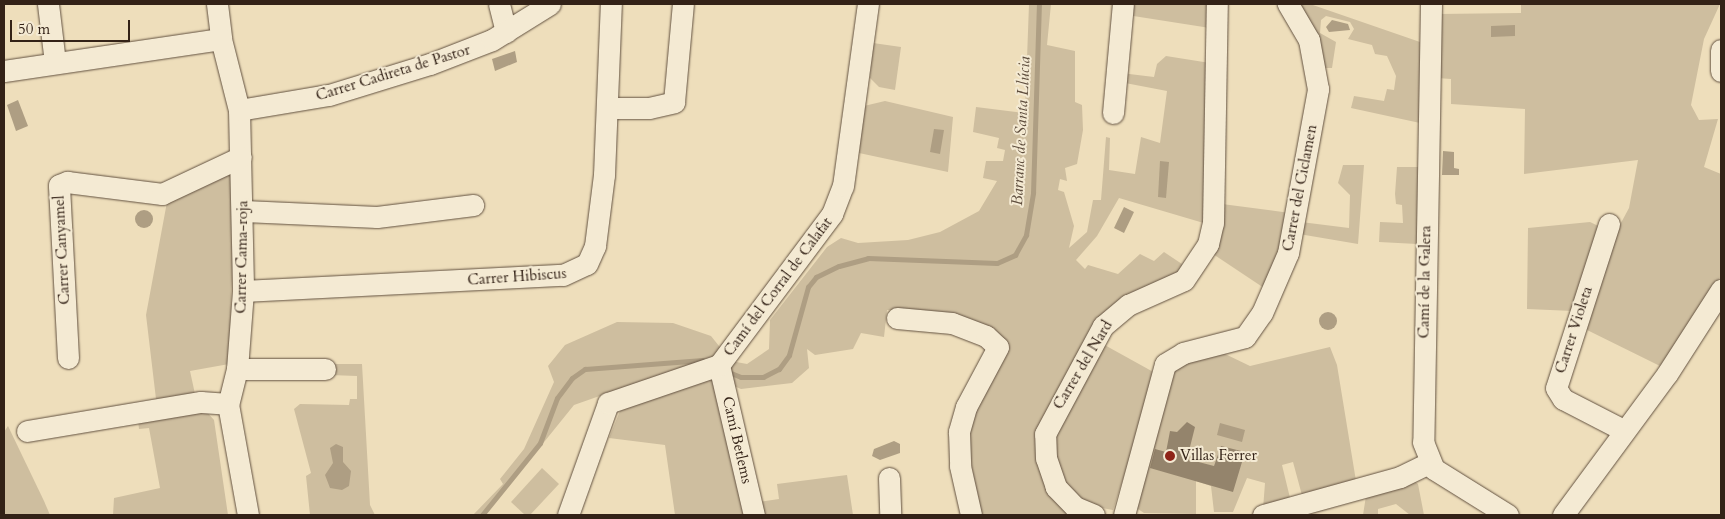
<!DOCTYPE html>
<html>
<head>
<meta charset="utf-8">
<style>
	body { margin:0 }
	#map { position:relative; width:1725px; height:519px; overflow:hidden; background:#eedebb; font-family:Cardo,serif }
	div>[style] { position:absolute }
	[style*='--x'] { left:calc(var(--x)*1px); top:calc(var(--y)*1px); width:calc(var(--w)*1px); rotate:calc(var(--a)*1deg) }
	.green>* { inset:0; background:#cebe9f }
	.water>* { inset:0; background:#ae9e83 }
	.round { border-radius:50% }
	.stream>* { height:5px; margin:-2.5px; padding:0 2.5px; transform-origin:2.5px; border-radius:2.5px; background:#ae9e83 }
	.building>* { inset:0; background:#94846c }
	.roads { filter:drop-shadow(0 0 1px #625140) drop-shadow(0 0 1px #625140) }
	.minor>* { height:21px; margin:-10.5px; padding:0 10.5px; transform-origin:10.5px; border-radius:10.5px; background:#f4ead3 }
	.dots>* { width:14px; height:14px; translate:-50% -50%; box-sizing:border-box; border:2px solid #f4ead3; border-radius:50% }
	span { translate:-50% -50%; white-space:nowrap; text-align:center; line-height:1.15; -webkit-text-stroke:4px #f4ead3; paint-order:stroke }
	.street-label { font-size:15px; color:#332217 }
	.poi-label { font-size:15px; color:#332217 }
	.left { translate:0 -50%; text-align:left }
	.water-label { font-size:16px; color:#5e4d3d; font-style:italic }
	.frame { position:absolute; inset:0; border:5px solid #332217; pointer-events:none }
	.scale { position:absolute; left:10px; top:20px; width:120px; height:22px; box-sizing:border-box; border:2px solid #332217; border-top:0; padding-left:6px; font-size:15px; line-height:18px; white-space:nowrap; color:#332217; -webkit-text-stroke:4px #f4ead3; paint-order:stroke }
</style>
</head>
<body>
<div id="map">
	<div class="green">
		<div style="clip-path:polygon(1029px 4px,1051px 4px,1047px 45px,1075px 51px,1075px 102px,1082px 105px,1083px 130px,1077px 164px,1065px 168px,1067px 181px,1060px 179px,1058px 190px,1064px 192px,1074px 226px,1069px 248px,1087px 232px,1093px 200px,1101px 200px,1106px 137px,1110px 138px,1109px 170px,1135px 174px,1141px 137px,1160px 143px,1167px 91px,1120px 82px,1121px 73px,1154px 77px,1157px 64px,1166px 56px,1210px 63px,1207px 224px,1119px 198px,1097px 236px,1076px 260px,1085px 269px,1088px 265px,1118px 274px,1140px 254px,1154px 261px,1164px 252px,1188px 268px,1129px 300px,1040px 442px,1081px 515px,977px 515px,967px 421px,1005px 350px,922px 312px,887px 310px,884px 337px,861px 333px,853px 349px,815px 355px,807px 349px,809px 368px,792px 383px,741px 389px,715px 378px,744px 504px,779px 499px,777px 484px,847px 475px,853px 515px,675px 515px,665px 445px,609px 438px,620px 411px,689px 383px,645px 380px,574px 405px,495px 503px,482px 515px,473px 515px,503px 484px,500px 479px,524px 449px,554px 382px,548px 366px,565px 345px,617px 322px,673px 323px,711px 336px,731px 361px,747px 364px,769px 349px,770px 320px,827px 247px,841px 238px,858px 243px,908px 240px,940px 232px,979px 211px,997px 181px,983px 178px,986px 161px,1003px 161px,1005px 150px,997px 148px,999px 138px,973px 132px,976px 107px,1025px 113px)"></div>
		<div style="clip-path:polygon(1129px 4px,1213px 4px,1210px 28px,1127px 15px)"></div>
		<div style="clip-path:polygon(1297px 4px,1310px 4px,1420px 42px,1420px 123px,1351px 108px,1354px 96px,1384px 101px,1387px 89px,1394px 90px,1396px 76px,1387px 56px,1375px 54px,1372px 45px,1348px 39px,1354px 29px,1350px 22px,1326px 16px,1321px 20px,1320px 33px,1336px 42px,1332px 68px,1323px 68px)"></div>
		<div style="clip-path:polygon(1521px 4px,1720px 4px,1704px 39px,1691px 105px,1699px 120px,1718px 119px,1704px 167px,1721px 174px,1721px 276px,1660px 366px,1583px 328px,1573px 311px,1527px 309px,1528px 228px,1590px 222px,1615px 234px,1629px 208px,1638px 160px,1524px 174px,1525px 109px,1451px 104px,1451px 79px,1437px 78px,1438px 14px,1521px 13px)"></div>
		<div style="clip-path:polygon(873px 43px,901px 47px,895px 90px,879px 87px,870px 78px)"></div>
		<div style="clip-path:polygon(885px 101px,953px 117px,948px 172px,859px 153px,864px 106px)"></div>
		<div style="clip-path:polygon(1343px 165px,1364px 165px,1358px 244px,1299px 234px,1301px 222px,1349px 228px,1350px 195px,1338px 183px)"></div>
		<div style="clip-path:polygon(1397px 167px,1420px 167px,1417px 244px,1379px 242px,1380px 222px,1403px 223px,1402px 205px,1396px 204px,1395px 194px)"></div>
		<div style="clip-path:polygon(236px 171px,229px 364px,190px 371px,195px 394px,156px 399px,146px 315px,167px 202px)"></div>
		<div style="clip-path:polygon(1222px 204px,1290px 213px,1267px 290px,1213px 254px)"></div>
		<div style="clip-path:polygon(1101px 343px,1157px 374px,1113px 510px,1091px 506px,1065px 489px,1051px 435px)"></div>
		<div style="clip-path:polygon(1330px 347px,1337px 365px,1356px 481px,1303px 499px,1293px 462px,1282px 465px,1291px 502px,1263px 509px,1265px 483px,1247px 478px,1233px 512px,1214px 512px,1211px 486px,1196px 481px,1196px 514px,1144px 513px,1135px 507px,1174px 365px,1223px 353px,1250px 366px)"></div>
		<div style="clip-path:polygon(330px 364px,362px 364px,370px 505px,375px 515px,310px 515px,306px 476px,311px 473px,294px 409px,300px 404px,349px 405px,350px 399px,357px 399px,357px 376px,330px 375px)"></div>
		<div style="clip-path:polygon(205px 410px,214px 420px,228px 515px,113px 515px,114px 498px,160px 488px,149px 428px,139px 429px,138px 420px)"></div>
		<div style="clip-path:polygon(8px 426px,44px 501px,50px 515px,4px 515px,4px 432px)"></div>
		<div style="clip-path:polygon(542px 468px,559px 484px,530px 515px,525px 515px,511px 502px)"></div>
		<div style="clip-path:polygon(1413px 480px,1418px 484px,1424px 515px,1410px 515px,1396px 504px,1378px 509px,1378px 515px,1363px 515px,1366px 496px)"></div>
	</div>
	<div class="water">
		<div style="clip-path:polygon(1332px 20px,1348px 24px,1350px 30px,1329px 32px,1326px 27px)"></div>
		<div style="clip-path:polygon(1515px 25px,1515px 36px,1491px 37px,1491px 26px)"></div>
		<div style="clip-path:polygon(515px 51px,517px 62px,495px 71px,492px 59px)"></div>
		<div style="clip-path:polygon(18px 100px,28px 126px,16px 131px,7px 105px)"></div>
		<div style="clip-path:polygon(934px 129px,944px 130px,940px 154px,930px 152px)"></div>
		<div style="clip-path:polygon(1443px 151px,1454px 152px,1454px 168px,1459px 169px,1459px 175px,1442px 175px)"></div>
		<div style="clip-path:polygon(1160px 161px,1169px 162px,1166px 198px,1158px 197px)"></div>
		<div style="clip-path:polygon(1124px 207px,1134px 212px,1124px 233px,1114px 228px)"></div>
		<div class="round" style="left:135px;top:210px;width:18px;height:18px"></div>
		<div class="round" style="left:1319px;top:312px;width:18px;height:18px"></div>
		<div style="clip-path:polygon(1220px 423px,1245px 430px,1242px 442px,1217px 435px)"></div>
		<div style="clip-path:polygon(894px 441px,900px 444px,900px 453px,880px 460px,872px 456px,874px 449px)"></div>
		<div style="clip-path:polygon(336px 444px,343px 447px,343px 462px,351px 471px,349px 486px,342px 490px,330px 488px,325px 475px,333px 463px,330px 448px)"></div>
	</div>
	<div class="stream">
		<div style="--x:726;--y:371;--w:16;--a:22"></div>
		<div style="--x:741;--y:377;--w:22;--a:0"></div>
		<div style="--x:763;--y:377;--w:18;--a:-27"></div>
		<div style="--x:779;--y:369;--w:17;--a:-54"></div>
		<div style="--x:789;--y:355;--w:71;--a:-74.4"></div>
		<div style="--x:808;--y:287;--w:13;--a:-51"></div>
		<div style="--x:816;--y:277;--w:25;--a:-26"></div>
		<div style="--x:839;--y:266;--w:30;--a:-15"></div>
		<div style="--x:868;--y:258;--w:129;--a:2.2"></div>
		<div style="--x:997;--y:263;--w:20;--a:-24"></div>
		<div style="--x:1015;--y:255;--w:23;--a:-61"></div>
		<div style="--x:1026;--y:235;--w:43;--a:-80.5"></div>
		<div style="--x:1033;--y:193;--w:189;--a:-88.2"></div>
		<div style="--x:482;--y:515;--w:92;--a:-51.1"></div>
		<div style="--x:540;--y:443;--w:48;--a:-69.3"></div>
		<div style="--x:557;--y:398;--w:25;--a:-53"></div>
		<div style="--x:572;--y:378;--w:16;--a:-35"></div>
		<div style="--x:585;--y:369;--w:118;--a:-4.4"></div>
	</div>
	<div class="building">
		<div style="clip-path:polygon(1187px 422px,1195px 427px,1187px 459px,1214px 466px,1221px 446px,1245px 452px,1233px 492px,1150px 468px,1155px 449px,1166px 452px,1170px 431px,1177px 432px)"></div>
	</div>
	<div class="roads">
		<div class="minor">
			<div style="--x:48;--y:4;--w:59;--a:83.2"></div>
			<div style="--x:217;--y:4;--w:35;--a:83"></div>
			<div style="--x:499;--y:4;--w:29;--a:76"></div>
			<div style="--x:1431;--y:4;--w:438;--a:91"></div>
			<div style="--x:1423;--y:442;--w:29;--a:68"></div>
			<div style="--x:1434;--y:469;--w:87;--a:31.9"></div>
			<div style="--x:1721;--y:50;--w:21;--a:90"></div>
			<div style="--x:4;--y:71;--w:219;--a:-8.4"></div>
			<div style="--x:221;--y:39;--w:73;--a:75.8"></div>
			<div style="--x:239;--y:110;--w:181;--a:88.7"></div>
			<div style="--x:243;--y:291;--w:78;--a:94.4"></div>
			<div style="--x:237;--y:369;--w:36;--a:104"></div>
			<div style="--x:228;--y:404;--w:113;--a:79.8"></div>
			<div style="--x:608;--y:108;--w:41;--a:0"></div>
			<div style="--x:649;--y:108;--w:26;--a:-13"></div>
			<div style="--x:674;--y:102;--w:98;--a:-84.8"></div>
			<div style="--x:239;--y:110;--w:91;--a:-9.5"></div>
			<div style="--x:329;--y:95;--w:106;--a:-17.1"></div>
			<div style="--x:430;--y:64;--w:66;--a:-21.2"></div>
			<div style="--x:492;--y:40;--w:68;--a:-31.8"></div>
			<div style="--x:1113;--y:113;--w:109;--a:-84.8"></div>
			<div style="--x:244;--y:211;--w:133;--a:2.6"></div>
			<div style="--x:377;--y:217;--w:97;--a:-7.1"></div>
			<div style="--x:1609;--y:224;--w:172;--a:107.9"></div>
			<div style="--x:1556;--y:388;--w:13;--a:58"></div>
			<div style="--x:1563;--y:399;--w:68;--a:27.3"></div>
			<div style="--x:243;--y:291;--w:320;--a:-2.9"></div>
			<div style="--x:563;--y:275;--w:26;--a:-25"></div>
			<div style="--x:587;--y:264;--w:20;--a:-66"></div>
			<div style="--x:595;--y:246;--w:72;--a:-82.8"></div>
			<div style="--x:604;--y:175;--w:171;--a:-87.7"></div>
			<div style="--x:897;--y:318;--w:55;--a:5.2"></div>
			<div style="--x:952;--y:323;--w:36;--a:21"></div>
			<div style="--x:986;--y:336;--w:16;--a:43"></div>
			<div style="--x:998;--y:347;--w:68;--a:118.1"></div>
			<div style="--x:966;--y:407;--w:26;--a:106"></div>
			<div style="--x:959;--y:432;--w:34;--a:88"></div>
			<div style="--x:960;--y:466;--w:50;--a:77.3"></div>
			<div style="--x:68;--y:358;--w:173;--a:-93"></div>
			<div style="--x:59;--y:185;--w:9;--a:-21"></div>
			<div style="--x:67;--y:182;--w:96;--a:7.2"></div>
			<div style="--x:162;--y:194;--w:87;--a:-25.1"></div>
			<div style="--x:719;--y:365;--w:154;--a:76.9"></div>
			<div style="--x:237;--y:369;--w:88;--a:0"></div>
			<div style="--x:27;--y:431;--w:176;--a:-9.5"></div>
			<div style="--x:201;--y:402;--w:27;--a:4"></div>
			<div style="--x:889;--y:478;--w:37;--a:88"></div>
			<div style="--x:568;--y:515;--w:119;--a:-70.3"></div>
			<div style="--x:608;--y:403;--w:117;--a:-18.9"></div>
			<div style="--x:719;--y:365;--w:189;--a:-53.2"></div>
			<div style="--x:832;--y:214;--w:30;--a:-69"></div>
			<div style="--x:843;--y:186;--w:184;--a:-82.2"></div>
			<div style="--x:1094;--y:515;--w:21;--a:-157"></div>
			<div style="--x:1075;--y:507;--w:28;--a:-134"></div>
			<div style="--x:1056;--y:487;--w:31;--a:-109"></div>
			<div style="--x:1046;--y:458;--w:24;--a:-92"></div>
			<div style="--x:1045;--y:434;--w:123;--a:-61.8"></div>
			<div style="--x:1103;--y:326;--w:33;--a:-40"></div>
			<div style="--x:1128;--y:305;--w:61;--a:-24.1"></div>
			<div style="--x:1184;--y:280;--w:43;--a:-56.3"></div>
			<div style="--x:1208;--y:244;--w:22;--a:-77"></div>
			<div style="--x:1213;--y:223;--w:219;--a:-89"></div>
			<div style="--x:1124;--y:515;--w:156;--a:-74.8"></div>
			<div style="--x:1165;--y:364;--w:21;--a:-31"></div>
			<div style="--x:1183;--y:353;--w:64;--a:-14.5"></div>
			<div style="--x:1245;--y:337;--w:29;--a:-55"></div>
			<div style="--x:1262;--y:313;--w:65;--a:-66.6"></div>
			<div style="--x:1288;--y:253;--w:167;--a:-79.6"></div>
			<div style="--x:1318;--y:89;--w:50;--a:-100.4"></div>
			<div style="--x:1309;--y:40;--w:42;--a:-120.3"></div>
			<div style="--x:1263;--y:515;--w:142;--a:-15.5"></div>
			<div style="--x:1400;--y:477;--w:32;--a:-26"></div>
			<div style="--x:1563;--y:515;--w:175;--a:-53.6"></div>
			<div style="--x:1667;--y:374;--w:100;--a:-57.3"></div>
		</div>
	</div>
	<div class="dots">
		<div style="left:1170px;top:456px;background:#8f2418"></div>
	</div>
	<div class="street-label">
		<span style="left:393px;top:73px;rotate:-17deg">Carrer Cadireta de Pastor</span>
		<span style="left:1300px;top:188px;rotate:-79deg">Carrer del Ciclamen</span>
		<span style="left:62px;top:250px;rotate:-93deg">Carrer Canyamel</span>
		<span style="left:242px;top:257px;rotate:-89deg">Carrer Cama-roja</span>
		<span style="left:517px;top:277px;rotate:-4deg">Carrer Hibiscus</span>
		<span style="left:1425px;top:282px;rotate:-89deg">Camí de la Galera</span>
		<span style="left:778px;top:287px;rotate:-53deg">Camí del Corral de Calafat</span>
		<span style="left:1574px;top:330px;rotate:-72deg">Carrer Violeta</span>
		<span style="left:1083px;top:365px;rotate:-59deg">Carrer del Nard</span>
		<span style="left:737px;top:440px;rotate:77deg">Camí Betlems</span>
	</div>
	<div class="poi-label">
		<span class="left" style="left:1180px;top:456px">Villas Ferrer</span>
	</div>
	<div class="water-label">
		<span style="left:1021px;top:131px;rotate:-87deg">Barranc de Santa Llúcia</span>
	</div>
	<div class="frame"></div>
	<div class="scale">50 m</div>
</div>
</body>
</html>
